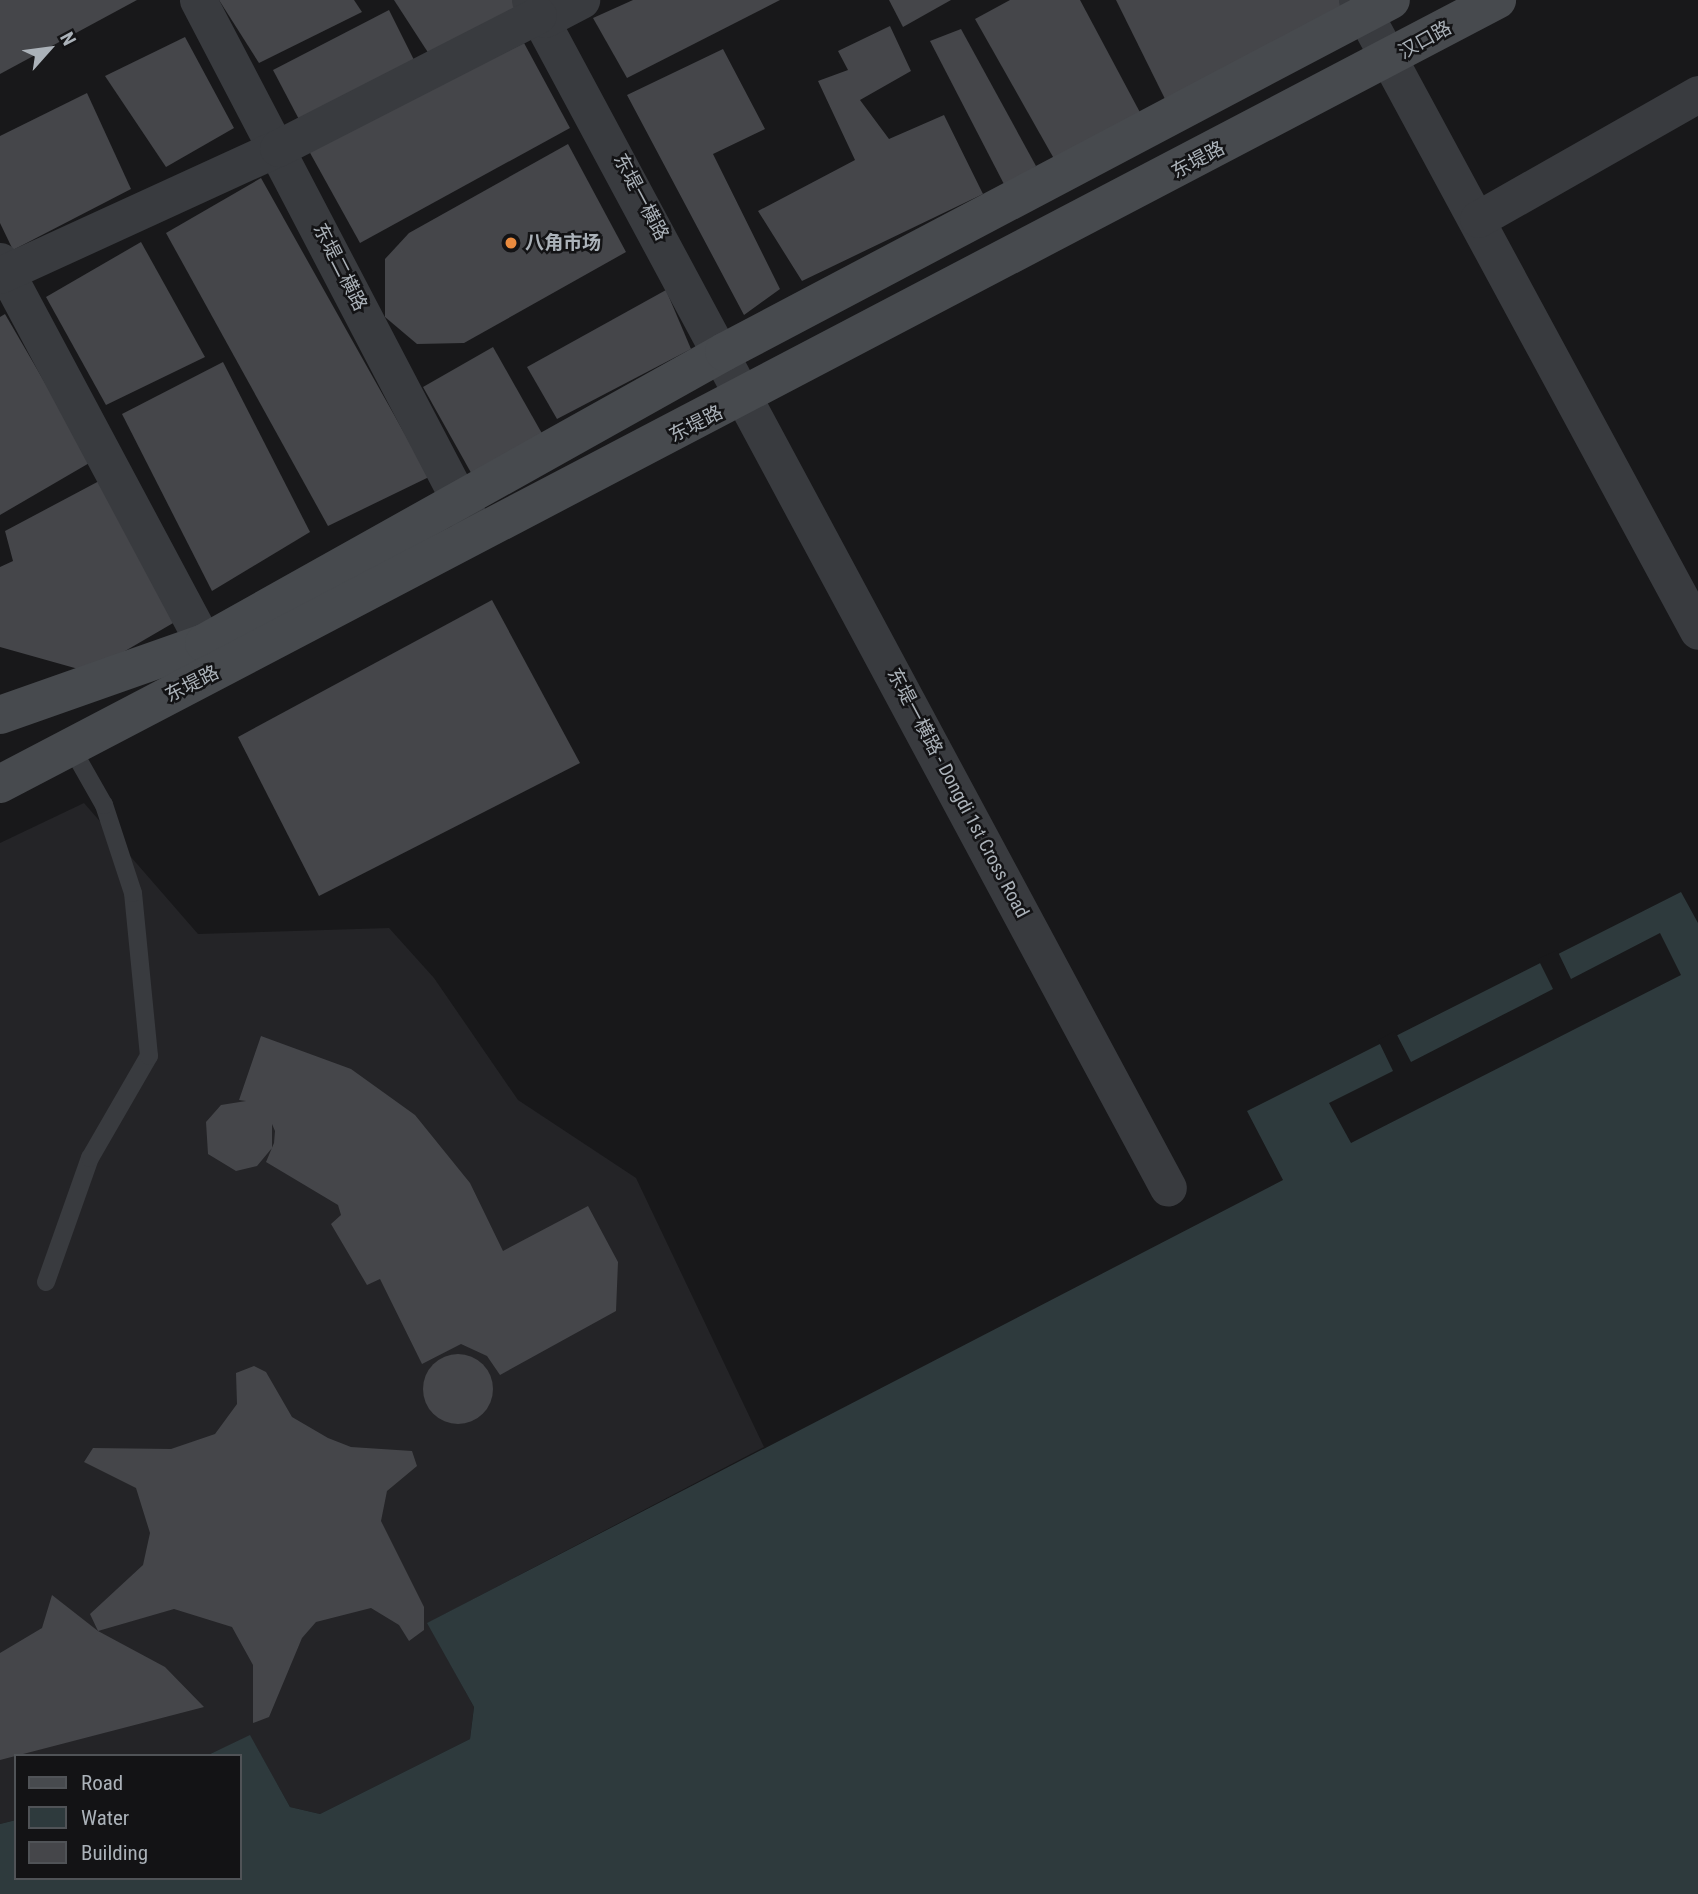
<!DOCTYPE html>
<html>
<head>
<meta charset="utf-8">
<style>
	body { margin:0 }
	#map { position:relative; width:1698px; height:1894px; overflow:hidden; background:#18181a; font-family:"Roboto Condensed","Noto Sans SC",sans-serif }
	div>[style] { position:absolute }
	[style*='--x'] { left:calc(var(--x)*1px); top:calc(var(--y)*1px); width:calc(var(--w)*1px); rotate:calc(var(--a)*1deg) }
	.built>* { inset:0; background:#242427 }
	.water>* { inset:0; background:#2e3a3d }
	.pier>* { inset:0; background:#18181a }
	.building>* { inset:0; background:#45464a }
	.round { border-radius:50% }
	.lane>* { height:18px; margin:-9px; padding:0 9px; transform-origin:9px; border-radius:9px; background:#393b3f }
	.street>* { height:37px; margin:-18.5px; padding:0 18.5px; transform-origin:18.5px; border-radius:18.5px; background:#393b3f }
	.secondary>* { height:38px; margin:-19px; padding:0 19px; transform-origin:19px; border-radius:19px; background:#474a4e }
	.dots>* { width:19px; height:19px; translate:-50% -50%; box-sizing:border-box; border:4px solid #131315; border-radius:50% }
	span { translate:-50% -50%; white-space:nowrap; text-align:center; line-height:1.15; -webkit-text-stroke:5px #131315; paint-order:stroke }
	.street-label { font-size:19px; color:#abb2b9 }
	.poi-label { font-size:19px; color:#abb2b9; font-weight:700 }
	.left { translate:0 -50%; text-align:left }
	.legend { position:absolute; left:14px; top:1754px; width:228px; height:126px; box-sizing:border-box; background:#131315; border:2px solid #505357; margin:0; padding:9px 12px; list-style:none; font-size:21px; color:#abb2b9 }
	.legend li { display:flex; align-items:center; gap:14px; height:35px }
	.legend b { width:35px; border:2px solid #505357 }
	.north { position:absolute; left:14px; top:14px; width:70px; height:70px; -webkit-text-stroke:5px #131315; paint-order:stroke; rotate:62deg; font-size:19px; font-weight:700; line-height:28px; text-align:center; color:#abb2b9 }
	.north::after { content:''; display:block; margin:auto; width:24px; height:32px; background:#abb2b9; clip-path:polygon(50% 0,100% 100%,50% 72%,0 100%) }
</style>
</head>
<body>
<div id="map">
	<div class="built">
		<div style="clip-path:polygon(84px 803px,198px 934px,389px 928px,434px 978px,518px 1100px,636px 1178px,764px 1447px,428px 1623px,474px 1707px,470px 1739px,320px 1814px,290px 1807px,250px 1736px,206px 1756px,16px 1756px,16px 1820px,0 1824px,0 843px)"></div>
	</div>
	<div class="water">
		<div style="clip-path:polygon(1681px 892px,1698px 923px,1698px 1894px,0 1894px,0 1824px,16px 1820px,16px 1878px,240px 1878px,240px 1756px,206px 1756px,250px 1735px,290px 1807px,320px 1814px,470px 1739px,474px 1707px,427px 1623px,1283px 1180px,1247px 1111px)"></div>
	</div>
	<div class="pier">
		<div style="clip-path:polygon(1660px 933px,1681px 975px,1351px 1143px,1329px 1103px,1393px 1071px,1378px 1040px,1395px 1031px,1411px 1062px,1553px 989px,1538px 959px,1557px 950px,1571px 979px)"></div>
	</div>
	<div class="building">
		<div style="clip-path:polygon(0 0,137px 0,0 74px)"></div>
		<div style="clip-path:polygon(219px 0,354px 0,362px 12px,259px 63px)"></div>
		<div style="clip-path:polygon(394px 0,515px 0,518px 6px,429px 54px)"></div>
		<div style="clip-path:polygon(633px 0,780px 0,627px 78px,593px 18px)"></div>
		<div style="clip-path:polygon(889px 0,951px 0,903px 27px)"></div>
		<div style="clip-path:polygon(1010px 0,1080px 0,1143px 118px,1057px 164px,975px 19px)"></div>
		<div style="clip-path:polygon(1116px 0,1339px 0,1344px 7px,1167px 103px)"></div>
		<div style="clip-path:polygon(389px 10px,418px 68px,303px 127px,273px 70px)"></div>
		<div style="clip-path:polygon(890px 26px,911px 71px,860px 100px,889px 139px,944px 115px,983px 194px,802px 281px,758px 211px,855px 160px,818px 81px,848px 70px,838px 51px)"></div>
		<div style="clip-path:polygon(961px 29px,1036px 166px,1006px 188px,930px 41px)"></div>
		<div style="clip-path:polygon(185px 37px,234px 128px,166px 167px,105px 76px)"></div>
		<div style="clip-path:polygon(524px 43px,570px 128px,360px 243px,309px 151px)"></div>
		<div style="clip-path:polygon(723px 49px,765px 129px,713px 154px,780px 289px,744px 315px,627px 95px)"></div>
		<div style="clip-path:polygon(87px 93px,131px 189px,13px 250px,0 223px,0 136px)"></div>
		<div style="clip-path:polygon(568px 144px,626px 252px,464px 343px,417px 344px,385px 317px,385px 259px,409px 233px)"></div>
		<div style="clip-path:polygon(261px 178px,429px 477px,328px 526px,166px 233px)"></div>
		<div style="clip-path:polygon(141px 242px,205px 357px,106px 405px,46px 297px)"></div>
		<div style="clip-path:polygon(666px 290px,691px 349px,557px 419px,527px 367px)"></div>
		<div style="clip-path:polygon(5px 314px,91px 462px,0 515px,0 317px)"></div>
		<div style="clip-path:polygon(493px 347px,544px 437px,474px 478px,423px 387px)"></div>
		<div style="clip-path:polygon(223px 362px,310px 532px,212px 591px,122px 414px)"></div>
		<div style="clip-path:polygon(101px 480px,180px 619px,89px 672px,0 647px,0 567px,13px 561px,5px 531px)"></div>
		<div style="clip-path:polygon(492px 600px,580px 763px,319px 896px,238px 737px)"></div>
		<div style="clip-path:polygon(261px 1036px,351px 1069px,415px 1115px,470px 1183px,503px 1251px,588px 1206px,618px 1262px,616px 1311px,500px 1375px,487px 1356px,461px 1344px,422px 1364px,380px 1279px,367px 1285px,331px 1224px,341px 1215px,338px 1205px,266px 1162px,274px 1143px,275px 1131px,272px 1124px,272px 1148px,257px 1166px,236px 1171px,208px 1154px,206px 1122px,221px 1105px,246px 1101px,239px 1100px)"></div>
		<div class="round" style="left:423px;top:1354px;width:70px;height:70px"></div>
		<div style="clip-path:polygon(254px 1366px,266px 1372px,292px 1417px,328px 1438px,351px 1447px,412px 1451px,417px 1466px,387px 1491px,381px 1521px,424px 1607px,424px 1630px,409px 1641px,399px 1625px,371px 1608px,316px 1622px,302px 1638px,269px 1717px,253px 1723px,253px 1665px,232px 1627px,174px 1609px,98px 1631px,90px 1614px,143px 1565px,150px 1533px,136px 1488px,84px 1462px,93px 1448px,171px 1449px,215px 1434px,237px 1404px,236px 1373px)"></div>
		<div style="clip-path:polygon(52px 1595px,98px 1631px,165px 1667px,204px 1707px,0 1760px,0 1653px,42px 1628px)"></div>
	</div>
	<div class="lane">
		<div style="--x:46;--y:1282;--w:132;--a:-70.5"></div>
		<div style="--x:90;--y:1158;--w:118;--a:-60"></div>
		<div style="--x:149;--y:1056;--w:164;--a:-95.6"></div>
		<div style="--x:133;--y:893;--w:93;--a:-108.2"></div>
		<div style="--x:104;--y:805;--w:67;--a:-119.6"></div>
	</div>
	<div class="street">
		<div style="--x:198;--y:0;--w:594;--a:62.4"></div>
		<div style="--x:530;--y:0;--w:1348;--a:61.76"></div>
		<div style="--x:1357;--y:0;--w:717;--a:61.61"></div>
		<div style="--x:545;--y:19;--w:41;--a:-27.8"></div>
		<div style="--x:1478;--y:219;--w:253;--a:-29.6"></div>
		<div style="--x:0;--y:261;--w:433;--a:61.9"></div>
		<div style="--x:0;--y:275;--w:306;--a:-24.6"></div>
		<div style="--x:278;--y:148;--w:292;--a:-27.1"></div>
	</div>
	<div class="secondary">
		<div style="--x:0;--y:715;--w:216;--a:-19.4"></div>
		<div style="--x:204;--y:643;--w:596;--a:-29.23"></div>
		<div style="--x:724;--y:352;--w:754;--a:-27.82"></div>
		<div style="--x:0;--y:784;--w:1690;--a:-27.64"></div>
	</div>
	<div class="dots">
		<div style="left:511px;top:243px;background:#ea8b3f"></div>
	</div>
	<div class="street-label">
		<span style="left:1425px;top:40px;rotate:-29deg">汉口路</span>
		<span style="left:1198px;top:160px;rotate:-28deg">东堤路</span>
		<span style="left:641px;top:197px;rotate:62deg">东堤一横路</span>
		<span style="left:340px;top:267px;rotate:63deg">东堤二横路</span>
		<span style="left:696px;top:424px;rotate:-27deg">东堤路</span>
		<span style="left:192px;top:684px;rotate:-27deg">东堤路</span>
		<span style="left:958px;top:793px;rotate:62deg">东堤一横路 - Dongdi 1st Cross Road</span>
	</div>
	<div class="poi-label">
		<span class="left" style="left:525px;top:243px">八角市场</span>
	</div>
	<ul class="legend">
	<li><b style="height:9px;background:#474a4e"></b>Road</li>
	<li><b style="height:19px;background:#2e3a3d"></b>Water</li>
	<li><b style="height:19px;background:#45464a"></b>Building</li>
	</ul>
	<div class="north">N</div>
</div>
</body>
</html>
